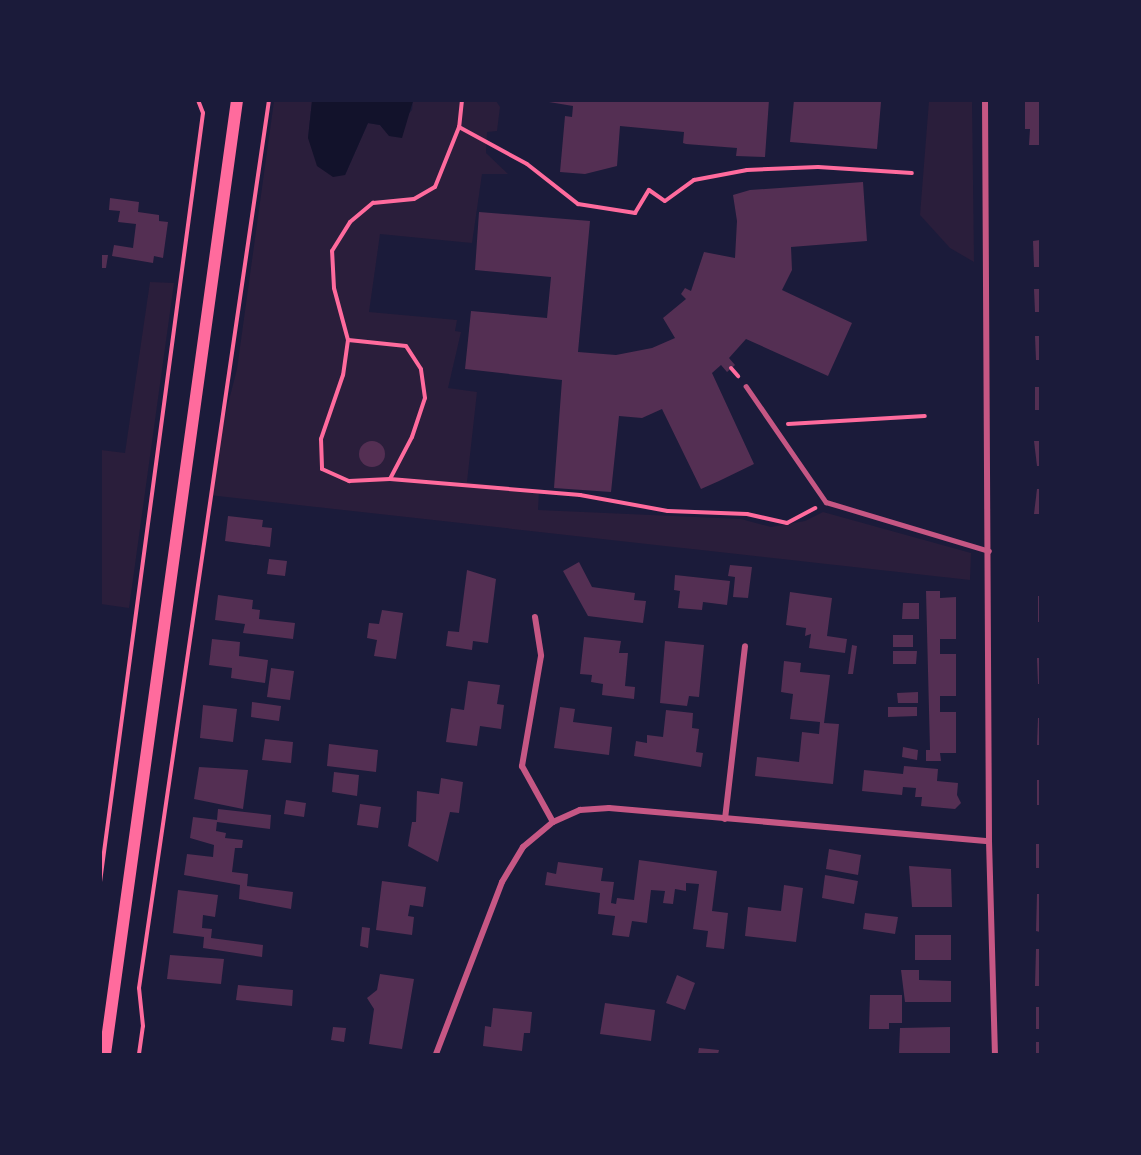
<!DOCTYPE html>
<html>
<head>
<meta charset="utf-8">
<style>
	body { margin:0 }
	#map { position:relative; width:1141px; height:1155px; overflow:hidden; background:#1b1b3a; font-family:Manrope,sans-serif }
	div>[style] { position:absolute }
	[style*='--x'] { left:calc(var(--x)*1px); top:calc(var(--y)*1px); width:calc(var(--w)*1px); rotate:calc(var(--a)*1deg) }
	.green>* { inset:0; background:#2a1e3b }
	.water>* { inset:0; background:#12122b }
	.building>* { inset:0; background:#542f53 }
	.round { border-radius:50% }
	.path>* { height:4px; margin:-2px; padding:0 2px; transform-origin:2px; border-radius:2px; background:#ff6b9d }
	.service>* { height:4.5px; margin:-2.25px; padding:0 2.25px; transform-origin:2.25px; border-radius:2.25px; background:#c65784 }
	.minor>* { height:6px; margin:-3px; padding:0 3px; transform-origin:3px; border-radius:3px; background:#c65784 }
	.secondary>* { height:12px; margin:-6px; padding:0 6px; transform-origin:6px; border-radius:6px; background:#ff6b9d }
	span { translate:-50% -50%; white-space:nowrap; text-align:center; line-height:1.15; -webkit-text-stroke:4.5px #1b1b3a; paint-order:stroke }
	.frame { position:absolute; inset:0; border:102px solid #1b1b3a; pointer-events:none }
</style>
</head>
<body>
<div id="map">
	<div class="green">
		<div style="clip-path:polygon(274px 101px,312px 101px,308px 138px,345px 175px,368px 123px,380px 125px,389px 135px,412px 110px,413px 101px,496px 101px,500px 107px,497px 131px,487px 132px,486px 153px,508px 174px,482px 174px,472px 243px,380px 234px,369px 312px,457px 320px,455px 331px,461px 332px,448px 388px,477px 392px,467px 482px,539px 491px,538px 510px,741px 519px,771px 527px,805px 521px,823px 512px,971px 553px,970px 580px,209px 495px,214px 459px,237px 369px)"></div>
		<div style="clip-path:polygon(929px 101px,972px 101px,974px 262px,950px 248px,920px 215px)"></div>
		<div style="clip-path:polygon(150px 282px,174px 283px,129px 608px,101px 604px,101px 450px,125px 453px)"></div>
	</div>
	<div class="water">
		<div style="clip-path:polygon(312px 101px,312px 100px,413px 101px,402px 138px,389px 136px,380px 125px,368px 123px,345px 175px,333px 177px,317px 166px,308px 138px)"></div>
	</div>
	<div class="building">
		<div style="clip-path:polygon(537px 100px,769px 100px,765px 157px,736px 156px,737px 148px,686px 144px,683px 143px,684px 132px,620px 126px,617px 166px,585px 174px,560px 172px,565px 116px,572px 117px,573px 106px)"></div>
		<div style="clip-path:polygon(794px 100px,881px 102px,877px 149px,790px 142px)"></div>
		<div style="clip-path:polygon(1025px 100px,1040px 100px,1040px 145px,1029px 145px,1030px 129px,1025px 129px)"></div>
		<div style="clip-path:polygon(863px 182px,867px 241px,791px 247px,792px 270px,782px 290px,852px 323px,828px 376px,746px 339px,729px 358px,735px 365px,727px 372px,721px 365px,712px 373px,754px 464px,719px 481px,701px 489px,662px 409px,642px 418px,619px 416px,611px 492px,554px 488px,562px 380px,465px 369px,471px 311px,547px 318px,551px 277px,475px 270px,479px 212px,590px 221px,578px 352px,616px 355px,652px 348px,675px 338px,663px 318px,686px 299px,681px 294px,685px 288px,691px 291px,704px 252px,735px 258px,737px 221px,733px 195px,750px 190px)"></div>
		<div style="clip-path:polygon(110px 198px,139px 202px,138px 212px,159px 215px,159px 221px,168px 222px,163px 258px,154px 256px,153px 263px,112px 256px,114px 245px,133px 248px,136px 224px,118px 222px,120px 211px,109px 210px)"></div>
		<div style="clip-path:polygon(1040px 240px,1040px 267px,1034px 267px,1033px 241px)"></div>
		<div style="clip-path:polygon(100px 255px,108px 255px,106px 268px,100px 268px)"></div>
		<div style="clip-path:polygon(1034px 289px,1040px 289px,1040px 312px,1035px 312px)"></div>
		<div style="clip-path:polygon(1035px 336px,1040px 336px,1040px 360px,1036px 360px)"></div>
		<div style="clip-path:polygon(1035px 387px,1040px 387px,1040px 410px,1035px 410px)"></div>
		<div style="clip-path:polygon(1034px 441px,1040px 441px,1040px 466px,1037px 466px)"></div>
		<div class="round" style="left:359px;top:441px;width:26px;height:26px"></div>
		<div style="clip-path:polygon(1037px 489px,1040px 489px,1040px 514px,1034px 514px)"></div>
		<div style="clip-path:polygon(228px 516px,263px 520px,262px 527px,272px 528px,270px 547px,225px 541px)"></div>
		<div style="clip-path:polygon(269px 559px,287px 561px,285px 576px,267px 574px)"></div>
		<div style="clip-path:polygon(579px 562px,592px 587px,635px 593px,634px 600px,646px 601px,643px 623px,588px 616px,563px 571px)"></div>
		<div style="clip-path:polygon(730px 565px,752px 567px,748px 598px,733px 597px,735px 577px,728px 576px)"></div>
		<div style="clip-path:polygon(467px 570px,496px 579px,488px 643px,473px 641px,472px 650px,446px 646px,448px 631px,459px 632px)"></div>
		<div style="clip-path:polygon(675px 575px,730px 581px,727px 605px,703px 602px,702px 610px,678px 608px,680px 591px,674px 590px)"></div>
		<div style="clip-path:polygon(926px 591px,940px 591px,940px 598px,956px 597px,956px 639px,940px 639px,940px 654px,956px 654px,956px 696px,940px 696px,940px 712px,956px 712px,956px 753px,940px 753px,941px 761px,926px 761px,926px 750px,930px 750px)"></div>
		<div style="clip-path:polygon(790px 592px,832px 598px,827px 636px,847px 639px,845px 653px,809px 648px,811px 634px,805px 636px,806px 628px,786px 625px)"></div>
		<div style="clip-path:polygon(218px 595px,253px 600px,252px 609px,260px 610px,259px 619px,295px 623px,293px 639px,243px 633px,245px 624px,215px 620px)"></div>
		<div style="clip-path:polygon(1038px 596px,1040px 596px,1040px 622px,1038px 622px)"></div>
		<div style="clip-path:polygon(903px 603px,919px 603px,919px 619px,902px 619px)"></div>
		<div style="clip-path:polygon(382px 610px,403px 613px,396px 659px,374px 656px,377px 640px,367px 638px,369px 623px,379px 624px)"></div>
		<div style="clip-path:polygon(893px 635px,913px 635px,913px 647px,893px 647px)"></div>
		<div style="clip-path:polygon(584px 637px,621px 641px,619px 653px,628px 653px,625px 686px,635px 687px,634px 699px,602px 695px,603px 684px,591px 682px,592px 675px,580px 674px)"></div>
		<div style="clip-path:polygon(212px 639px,240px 642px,239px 656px,268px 660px,265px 683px,231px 678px,232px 668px,209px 665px)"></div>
		<div style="clip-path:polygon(665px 641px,704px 645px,699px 697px,689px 696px,687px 706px,660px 703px)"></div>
		<div style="clip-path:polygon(852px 645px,857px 646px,853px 674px,848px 674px)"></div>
		<div style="clip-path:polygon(893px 651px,917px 651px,916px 664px,893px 664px)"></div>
		<div style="clip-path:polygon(1037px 658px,1040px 658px,1040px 684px,1038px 684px)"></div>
		<div style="clip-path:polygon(784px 661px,801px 663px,800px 672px,830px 675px,824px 723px,839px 724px,833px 784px,755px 776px,757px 757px,799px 762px,802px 732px,819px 734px,820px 722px,790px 719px,793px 694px,781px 692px)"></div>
		<div style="clip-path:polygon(271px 668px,294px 671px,290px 700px,267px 697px)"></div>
		<div style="clip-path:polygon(468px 681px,500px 685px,497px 704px,504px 705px,501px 729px,480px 726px,477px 746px,446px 742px,451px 708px,464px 710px)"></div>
		<div style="clip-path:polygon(918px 692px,918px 703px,898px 703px,897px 693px)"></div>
		<div style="clip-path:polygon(252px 702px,281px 706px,279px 721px,251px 717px)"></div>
		<div style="clip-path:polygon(203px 705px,237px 709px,233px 742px,200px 738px)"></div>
		<div style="clip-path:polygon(560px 707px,575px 709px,573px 722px,612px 727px,609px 755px,554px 748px)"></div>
		<div style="clip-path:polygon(888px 707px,917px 707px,917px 716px,888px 717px)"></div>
		<div style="clip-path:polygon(666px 710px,693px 713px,692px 728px,699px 729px,696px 752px,703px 753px,701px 767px,634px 756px,636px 741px,647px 743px,647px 735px,663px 737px)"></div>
		<div style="clip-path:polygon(1038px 718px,1040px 718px,1040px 745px,1037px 745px)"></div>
		<div style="clip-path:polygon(265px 739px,293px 742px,291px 763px,262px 760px)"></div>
		<div style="clip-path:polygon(329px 744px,378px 750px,376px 772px,327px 766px)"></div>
		<div style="clip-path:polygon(903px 747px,918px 750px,917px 760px,902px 757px)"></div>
		<div style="clip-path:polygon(904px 766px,938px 769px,937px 781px,958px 783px,957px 795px,961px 803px,955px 809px,921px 806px,922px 797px,915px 797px,916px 788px,903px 787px,902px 795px,862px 791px,864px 770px,903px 774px)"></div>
		<div style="clip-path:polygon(199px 767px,248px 770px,243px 809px,194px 799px)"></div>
		<div style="clip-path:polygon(334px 772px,359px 775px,357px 796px,332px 792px)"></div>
		<div style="clip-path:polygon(441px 778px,463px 782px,459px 813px,450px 812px,438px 862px,408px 846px,412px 822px,416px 822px,417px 791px,439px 794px)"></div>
		<div style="clip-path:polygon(1037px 780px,1040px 780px,1040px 805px,1037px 805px)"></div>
		<div style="clip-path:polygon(286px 800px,306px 803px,304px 817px,284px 814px)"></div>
		<div style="clip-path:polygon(360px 804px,381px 807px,378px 828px,357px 825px)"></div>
		<div style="clip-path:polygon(218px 809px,271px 815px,270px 829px,217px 822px,216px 831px,226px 833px,225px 838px,243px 840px,242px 848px,235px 848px,232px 872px,248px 874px,247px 886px,293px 892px,291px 909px,239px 899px,240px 885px,184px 875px,187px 854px,213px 857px,214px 845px,190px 838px,193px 817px,217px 820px)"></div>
		<div style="clip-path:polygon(1036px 844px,1040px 844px,1040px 868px,1036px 868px)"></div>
		<div style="clip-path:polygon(829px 849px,861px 855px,858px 875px,826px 869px)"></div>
		<div style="clip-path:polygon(639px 860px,717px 871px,712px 911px,728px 913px,724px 949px,706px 947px,708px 931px,693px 929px,699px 884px,686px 883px,686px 891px,675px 889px,673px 904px,663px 903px,665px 891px,651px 890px,647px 923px,632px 921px,629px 937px,612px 935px,615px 916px,598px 914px,600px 893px,545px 885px,547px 872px,556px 874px,558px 862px,603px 868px,601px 881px,614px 882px,611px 903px,616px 904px,617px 898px,634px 900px)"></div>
		<div style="clip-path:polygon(909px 866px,951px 869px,952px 907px,912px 907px)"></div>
		<div style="clip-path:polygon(825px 875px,858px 881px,854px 904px,822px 898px)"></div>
		<div style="clip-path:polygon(382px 881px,426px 887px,423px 907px,410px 905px,408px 916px,414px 917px,412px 935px,376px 930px)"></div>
		<div style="clip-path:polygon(784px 885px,803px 888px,796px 942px,745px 936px,748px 907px,781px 911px)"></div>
		<div style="clip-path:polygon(178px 890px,218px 895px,215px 917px,203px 915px,202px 928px,212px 929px,211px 938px,263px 945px,262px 957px,203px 948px,204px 937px,173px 933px)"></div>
		<div style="clip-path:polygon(1037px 894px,1040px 894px,1040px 932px,1036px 931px)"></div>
		<div style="clip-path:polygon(865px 913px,898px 917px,895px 934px,863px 929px)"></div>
		<div style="clip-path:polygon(362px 927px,370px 928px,368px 948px,360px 946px)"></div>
		<div style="clip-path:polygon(915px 935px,951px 935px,951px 960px,915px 960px)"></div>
		<div style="clip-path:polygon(1036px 949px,1040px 949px,1040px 986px,1035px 986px)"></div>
		<div style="clip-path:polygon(170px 955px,224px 959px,221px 984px,167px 979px)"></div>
		<div style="clip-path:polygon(901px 970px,919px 970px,919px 980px,951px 981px,951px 1002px,905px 1002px)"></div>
		<div style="clip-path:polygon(380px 974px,414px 979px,402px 1049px,369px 1044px,374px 1009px,367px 998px,377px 990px)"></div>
		<div style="clip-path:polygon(677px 975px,695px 983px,685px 1010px,666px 1003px)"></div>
		<div style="clip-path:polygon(238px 985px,293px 990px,292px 1006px,236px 1000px)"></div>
		<div style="clip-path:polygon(870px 995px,902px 995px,902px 1023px,889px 1023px,889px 1029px,869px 1029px)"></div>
		<div style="clip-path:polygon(605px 1003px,655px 1010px,651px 1041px,600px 1034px)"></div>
		<div style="clip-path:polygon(1036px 1007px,1040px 1007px,1040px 1029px,1036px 1029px)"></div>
		<div style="clip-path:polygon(493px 1008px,532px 1012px,530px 1033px,524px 1033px,522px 1051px,483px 1046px,485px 1026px,491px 1027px)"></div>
		<div style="clip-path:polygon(333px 1027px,346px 1028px,344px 1042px,331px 1040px)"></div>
		<div style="clip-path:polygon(950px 1027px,950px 1054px,899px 1054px,900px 1028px)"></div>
		<div style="clip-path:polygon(1036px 1042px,1040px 1042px,1040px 1054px,1036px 1054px)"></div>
		<div style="clip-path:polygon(699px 1048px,719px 1050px,718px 1054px,698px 1054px)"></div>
	</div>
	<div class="path">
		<div style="--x:462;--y:100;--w:27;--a:96"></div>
		<div style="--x:459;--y:127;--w:77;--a:28.6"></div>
		<div style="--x:527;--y:164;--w:65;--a:38.1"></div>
		<div style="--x:578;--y:204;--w:58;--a:9"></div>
		<div style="--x:635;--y:213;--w:27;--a:-59"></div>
		<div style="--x:649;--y:190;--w:19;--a:35"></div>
		<div style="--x:665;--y:201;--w:36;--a:-36"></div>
		<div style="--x:694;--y:180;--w:54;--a:-10.7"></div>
		<div style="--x:747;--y:170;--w:71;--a:-2.4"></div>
		<div style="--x:818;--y:167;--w:94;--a:3.7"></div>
		<div style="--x:348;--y:340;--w:54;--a:-105.1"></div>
		<div style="--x:334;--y:288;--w:37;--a:-93"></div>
		<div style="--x:332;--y:251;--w:34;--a:-58"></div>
		<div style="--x:350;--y:222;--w:30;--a:-40"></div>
		<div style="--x:373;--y:203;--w:41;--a:-5.6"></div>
		<div style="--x:414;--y:199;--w:24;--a:-30"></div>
		<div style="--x:435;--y:187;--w:65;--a:-68.2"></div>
		<div style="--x:731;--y:368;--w:11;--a:49"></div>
		<div style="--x:788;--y:424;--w:137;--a:-3.3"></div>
		<div style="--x:390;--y:479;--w:47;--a:-62.4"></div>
		<div style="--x:412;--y:437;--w:41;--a:-71.6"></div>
		<div style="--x:425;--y:398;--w:29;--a:-98"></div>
		<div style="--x:421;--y:369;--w:27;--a:-123"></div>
		<div style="--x:406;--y:346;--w:58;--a:-174.1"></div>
		<div style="--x:348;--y:340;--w:35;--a:98"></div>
		<div style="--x:343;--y:375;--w:68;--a:109"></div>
		<div style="--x:321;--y:439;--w:30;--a:88"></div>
		<div style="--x:322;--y:469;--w:30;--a:24"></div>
		<div style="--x:349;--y:481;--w:41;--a:-2.8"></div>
		<div style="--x:390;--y:479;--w:191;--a:4.8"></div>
		<div style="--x:580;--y:495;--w:89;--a:10.3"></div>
		<div style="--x:668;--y:511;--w:79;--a:2.2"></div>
		<div style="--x:747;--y:514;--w:41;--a:12.7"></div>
		<div style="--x:787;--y:523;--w:32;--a:-28"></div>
		<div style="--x:100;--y:882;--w:776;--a:-82.37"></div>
		<div style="--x:203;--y:113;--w:14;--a:-111"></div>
		<div style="--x:139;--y:1054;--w:28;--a:-82"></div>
		<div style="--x:143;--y:1026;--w:38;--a:-96"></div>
		<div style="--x:139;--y:988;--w:897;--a:-81.67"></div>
	</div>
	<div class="service">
		<div style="--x:746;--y:386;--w:141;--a:55.4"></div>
		<div style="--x:826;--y:502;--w:170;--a:16.7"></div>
	</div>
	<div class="minor">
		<div style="--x:985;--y:100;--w:741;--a:89.69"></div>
		<div style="--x:989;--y:841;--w:213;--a:88.4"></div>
		<div style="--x:535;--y:617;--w:39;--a:81"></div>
		<div style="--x:541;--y:656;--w:112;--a:99.8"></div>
		<div style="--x:522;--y:766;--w:64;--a:61"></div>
		<div style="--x:725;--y:819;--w:174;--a:-83.4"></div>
		<div style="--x:436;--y:1054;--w:184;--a:-69"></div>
		<div style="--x:502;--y:882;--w:41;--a:-59"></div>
		<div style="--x:523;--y:847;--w:39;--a:-40"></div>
		<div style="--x:553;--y:822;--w:30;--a:-24"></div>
		<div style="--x:580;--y:810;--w:29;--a:-4"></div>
		<div style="--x:609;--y:808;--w:381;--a:5"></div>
	</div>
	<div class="secondary">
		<div style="--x:105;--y:1054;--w:963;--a:-82.12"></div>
	</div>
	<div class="frame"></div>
</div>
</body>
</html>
